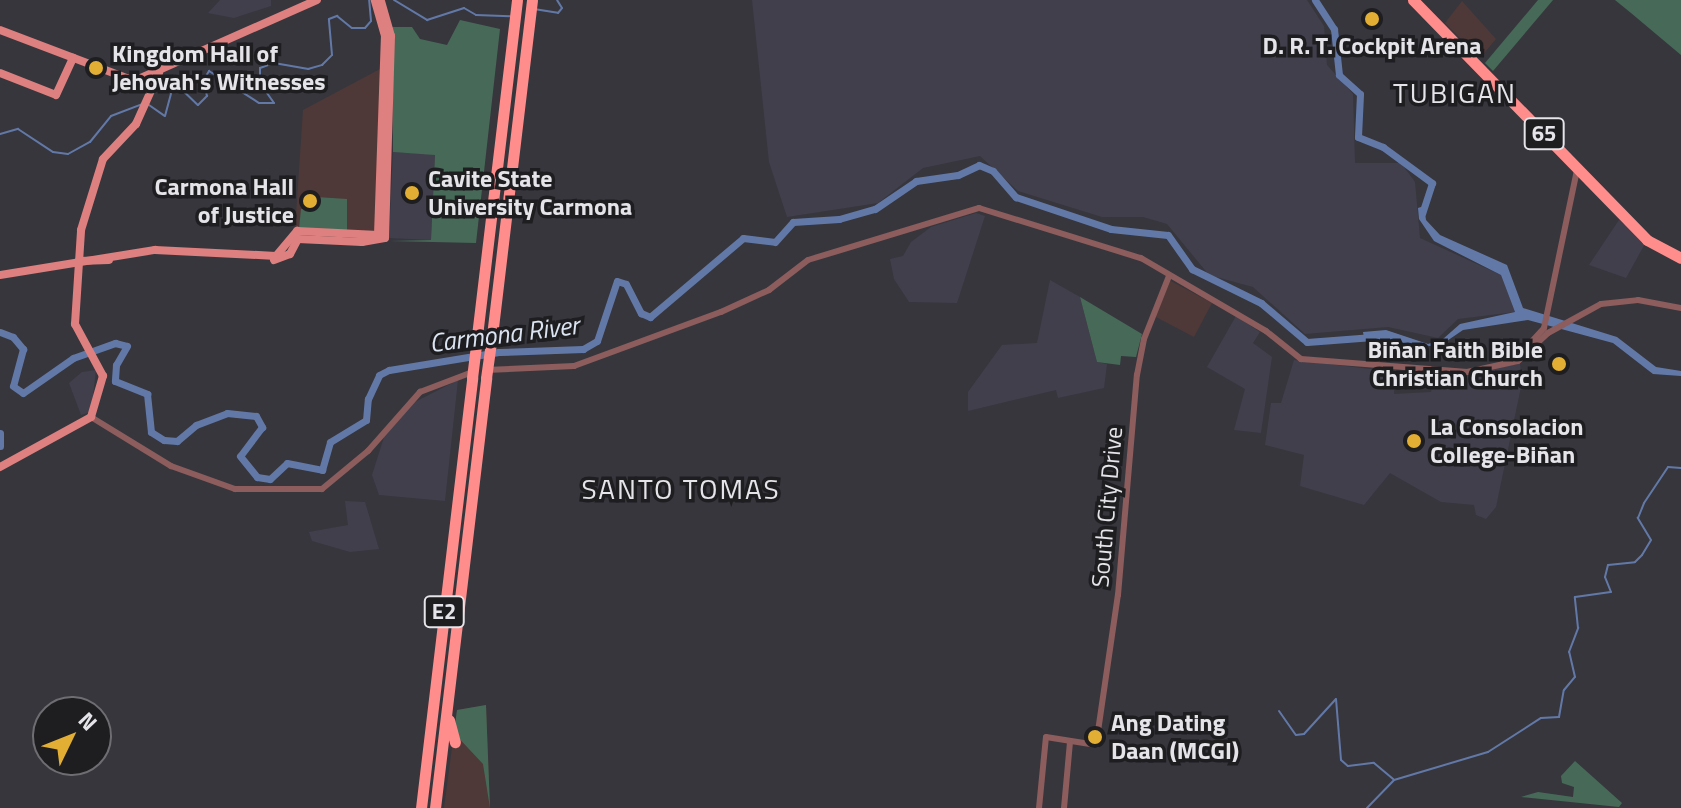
<!DOCTYPE html>
<html>
<head>
<meta charset="utf-8">
<style>
	body { margin:0 }
	#map { position:relative; width:1681px; height:808px; overflow:hidden; background:#37363d; font-family:"Titillium Web",sans-serif }
	div>[style] { position:absolute }
	[style*='--x'] { left:calc(var(--x)*1px); top:calc(var(--y)*1px); width:calc(var(--w)*1px); rotate:calc(var(--a)*1deg) }
	.commercial>* { inset:0; background:#4e3938 }
	.built>* { inset:0; background:#413f4c }
	.green>* { inset:0; background:#476a58 }
	.water>* { inset:0; background:#6279a8 }
	.stream>* { height:2px; margin:-1px; padding:0 1px; transform-origin:1px; border-radius:1px; background:#6279a8 }
	.river>* { height:7px; margin:-3.5px; padding:0 3.5px; transform-origin:3.5px; border-radius:3.5px; background:#6279a8 }
	.minor>* { height:6px; margin:-3px; padding:0 3px; transform-origin:3px; border-radius:3px; background:#8c5d5c }
	.major>* { height:8px; margin:-4px; padding:0 4px; transform-origin:4px; border-radius:4px; background:#de807f }
	.highway>* { height:11px; margin:-5.5px; padding:0 5.5px; transform-origin:5.5px; border-radius:5.5px; background:#ff8d8c }
	.highway-bridge>* { height:11px; margin:-5.5px; padding:0 5.5px; transform-origin:5.5px; border-radius:5.5px; background:#ff8d8c }
	.dots>* { width:22px; height:22px; translate:-50% -50%; box-sizing:border-box; border:4px solid #1e1e21; border-radius:50% }
	span { translate:-50% -50%; white-space:nowrap; text-align:center; line-height:1.15; -webkit-text-stroke:7px #1e1e21; paint-order:stroke }
	.shield-label span { padding:2px 6px; background:#1e1e21; border:2px solid; border-radius:6px; -webkit-text-stroke-width:0 }
	.shield-label { font-size:22px; color:#e5e4e9; font-weight:700 }
	.poi-label { font-size:24px; color:#e5e4e9; font-weight:700 }
	.left { translate:0 -50%; text-align:left }
	.right { translate:-100% -50%; text-align:right }
	.street-label { font-size:24px; color:#e5e4e9 }
	.water-label { font-size:26px; color:#dce4f2; font-style:italic }
	.quarter-label { font-size:28px; color:#e5e4e9; letter-spacing:2px }
	.north { position:absolute; left:32px; top:696px; width:80px; height:80px; box-sizing:border-box; background:#1e1e21; border:2px solid #6e6d71; border-radius:50%; rotate:47deg; font-size:22px; font-weight:700; line-height:32px; text-align:center; color:#e5e4e9 }
	.north::after { content:''; display:block; margin:auto; width:28px; height:36px; background:#e2af34; clip-path:polygon(50% 0,100% 100%,50% 72%,0 100%) }
</style>
</head>
<body>
<div id="map">
	<div class="commercial">
		<div style="clip-path:polygon(1462px 1px,1496px 39px,1480px 58px,1445px 23px)"></div>
		<div style="clip-path:polygon(382px 68px,378px 231px,295px 230px,303px 110px)"></div>
		<div style="clip-path:polygon(1169px 280px,1212px 303px,1194px 337px,1154px 316px)"></div>
		<div style="clip-path:polygon(486px 705px,490px 808px,444px 808px,457px 710px)"></div>
	</div>
	<div class="built">
		<div style="clip-path:polygon(220px 0,271px 0,271px 6px,234px 18px,208px 13px)"></div>
		<div style="clip-path:polygon(752px 0,1307px 0,1324px 26px,1327px 65px,1353px 94px,1355px 163px,1401px 163px,1415px 182px,1420px 238px,1501px 275px,1515px 312px,1458px 319px,1438px 338px,1388px 327px,1305px 334px,1253px 287px,1209px 275px,1167px 224px,1143px 217px,1102px 217px,1018px 191px,980px 156px,923px 168px,878px 203px,787px 217px,769px 162px)"></div>
		<div style="clip-path:polygon(393px 152px,435px 154px,431px 240px,389px 238px)"></div>
		<div style="clip-path:polygon(976px 213px,985px 216px,957px 303px,909px 302px,894px 279px,890px 259px,903px 256px,911px 242px,931px 227px)"></div>
		<div style="clip-path:polygon(1619px 220px,1646px 242px,1626px 278px,1589px 265px)"></div>
		<div style="clip-path:polygon(1050px 280px,1080px 297px,1097px 362px,1107px 364px,1104px 388px,1058px 398px,1056px 390px,968px 411px,968px 392px,1002px 345px,1037px 343px)"></div>
		<div style="clip-path:polygon(1236px 316px,1260px 332px,1253px 343px,1272px 357px,1261px 433px,1234px 430px,1245px 389px,1207px 367px)"></div>
		<div style="clip-path:polygon(1294px 360px,1396px 372px,1394px 394px,1431px 392px,1432px 387px,1454px 386px,1454px 374px,1520px 364px,1522px 382px,1496px 507px,1486px 519px,1476px 515px,1474px 505px,1441px 502px,1390px 473px,1364px 505px,1300px 486px,1304px 455px,1265px 445px,1271px 403px,1281px 403px)"></div>
		<div style="clip-path:polygon(96px 370px,91px 412px,81px 415px,69px 383px,82px 372px)"></div>
		<div style="clip-path:polygon(458px 380px,445px 501px,379px 495px,372px 475px,385px 434px,411px 404px)"></div>
		<div style="clip-path:polygon(345px 501px,365px 502px,379px 549px,350px 552px,312px 541px,309px 532px,348px 525px)"></div>
	</div>
	<div class="green">
		<div style="clip-path:polygon(1538px 0,1553px 0,1493px 71px,1485px 63px)"></div>
		<div style="clip-path:polygon(1615px 0,1681px 0,1681px 55px,1631px 13px)"></div>
		<div style="clip-path:polygon(460px 20px,500px 29px,476px 243px,390px 241px,431px 240px,435px 155px,393px 152px,392px 27px,412px 27px,420px 39px,447px 45px)"></div>
		<div style="clip-path:polygon(316px 197px,347px 199px,347px 231px,299px 229px,301px 209px,315px 210px)"></div>
		<div style="clip-path:polygon(1080px 297px,1142px 334px,1136px 357px,1121px 356px,1120px 365px,1097px 362px)"></div>
		<div style="clip-path:polygon(486px 705px,490px 808px,483px 764px,454px 733px,457px 710px)"></div>
		<div style="clip-path:polygon(1575px 761px,1622px 803px,1619px 807px,1521px 797px,1538px 792px,1573px 797px,1574px 787px,1562px 783px,1561px 776px)"></div>
	</div>
	<div class="water">
		<div style="clip-path:polygon(1424px 206px,1426px 220px,1440px 235px,1507px 265px,1523px 308px,1617px 337px,1656px 367px,1681px 371px,1681px 376px,1653px 374px,1613px 343px,1528px 320px,1463px 330px,1438px 347px,1364px 338px,1363px 332px,1386px 330px,1428px 344px,1443px 339px,1460px 324px,1515px 312px,1501px 275px,1434px 241px,1419px 219px,1418px 208px)"></div>
	</div>
	<div class="stream">
		<div style="--x:394;--y:0;--w:39;--a:31"></div>
		<div style="--x:427;--y:20;--w:39;--a:-18"></div>
		<div style="--x:464;--y:8;--w:14;--a:30"></div>
		<div style="--x:476;--y:15;--w:34;--a:2"></div>
		<div style="--x:534;--y:9;--w:24;--a:9"></div>
		<div style="--x:558;--y:13;--w:6;--a:-51"></div>
		<div style="--x:562;--y:8;--w:9;--a:-122"></div>
		<div style="--x:149;--y:105;--w:19;--a:35"></div>
		<div style="--x:165;--y:116;--w:35;--a:-75"></div>
		<div style="--x:174;--y:82;--w:33;--a:44"></div>
		<div style="--x:198;--y:105;--w:13;--a:-45"></div>
		<div style="--x:207;--y:96;--w:16;--a:-105"></div>
		<div style="--x:203;--y:81;--w:12;--a:-59"></div>
		<div style="--x:209;--y:71;--w:59;--a:32.6"></div>
		<div style="--x:259;--y:103;--w:15;--a:0"></div>
		<div style="--x:274;--y:103;--w:24;--a:-125"></div>
		<div style="--x:260;--y:83;--w:15;--a:-90"></div>
		<div style="--x:260;--y:68;--w:15;--a:-20"></div>
		<div style="--x:274;--y:63;--w:35;--a:10"></div>
		<div style="--x:308;--y:69;--w:15;--a:-16"></div>
		<div style="--x:322;--y:65;--w:14;--a:-45"></div>
		<div style="--x:332;--y:55;--w:36;--a:-95"></div>
		<div style="--x:329;--y:19;--w:9;--a:-21"></div>
		<div style="--x:337;--y:16;--w:19;--a:39"></div>
		<div style="--x:352;--y:28;--w:13;--a:0"></div>
		<div style="--x:365;--y:28;--w:9;--a:-49"></div>
		<div style="--x:371;--y:21;--w:21;--a:-95"></div>
		<div style="--x:0;--y:134;--w:19;--a:-16"></div>
		<div style="--x:18;--y:129;--w:42;--a:33.3"></div>
		<div style="--x:53;--y:152;--w:15;--a:8"></div>
		<div style="--x:68;--y:154;--w:25;--a:-29"></div>
		<div style="--x:90;--y:142;--w:33;--a:-51"></div>
		<div style="--x:111;--y:116;--w:34;--a:-21"></div>
		<div style="--x:1279;--y:711;--w:29;--a:55"></div>
		<div style="--x:1296;--y:735;--w:8;--a:-7"></div>
		<div style="--x:1304;--y:734;--w:47;--a:-47.6"></div>
		<div style="--x:1336;--y:699;--w:61;--a:85.3"></div>
		<div style="--x:1341;--y:760;--w:9;--a:41"></div>
		<div style="--x:1348;--y:766;--w:26;--a:-7"></div>
		<div style="--x:1374;--y:763;--w:25;--a:40"></div>
		<div style="--x:1367;--y:808;--w:39;--a:-46"></div>
		<div style="--x:1394;--y:780;--w:98;--a:-16.6"></div>
		<div style="--x:1488;--y:752;--w:63;--a:-32.7"></div>
		<div style="--x:1541;--y:718;--w:18;--a:-3"></div>
		<div style="--x:1559;--y:717;--w:27;--a:-80"></div>
		<div style="--x:1564;--y:690;--w:17;--a:-50"></div>
		<div style="--x:1575;--y:677;--w:26;--a:-103"></div>
		<div style="--x:1569;--y:652;--w:26;--a:-69"></div>
		<div style="--x:1578;--y:628;--w:31;--a:-96"></div>
		<div style="--x:1575;--y:597;--w:36;--a:-8"></div>
		<div style="--x:1611;--y:592;--w:16;--a:-112"></div>
		<div style="--x:1605;--y:577;--w:12;--a:-76"></div>
		<div style="--x:1608;--y:565;--w:27;--a:-6"></div>
		<div style="--x:1635;--y:562;--w:10;--a:-45"></div>
		<div style="--x:1642;--y:555;--w:17;--a:-59"></div>
		<div style="--x:1651;--y:540;--w:26;--a:-121"></div>
		<div style="--x:1638;--y:518;--w:16;--a:-68"></div>
		<div style="--x:1644;--y:503;--w:43;--a:-56.3"></div>
		<div style="--x:1668;--y:467;--w:13;--a:4"></div>
	</div>
	<div class="river">
		<div style="--x:1315;--y:0;--w:35;--a:57"></div>
		<div style="--x:1334;--y:29;--w:46;--a:83.8"></div>
		<div style="--x:1339;--y:75;--w:28;--a:42"></div>
		<div style="--x:1360;--y:94;--w:43;--a:92.7"></div>
		<div style="--x:1358;--y:137;--w:27;--a:22"></div>
		<div style="--x:1383;--y:147;--w:61;--a:36.3"></div>
		<div style="--x:1432;--y:183;--w:32;--a:108"></div>
		<div style="--x:0;--y:332;--w:14;--a:21"></div>
		<div style="--x:13;--y:337;--w:16;--a:50"></div>
		<div style="--x:23;--y:349;--w:38;--a:105"></div>
		<div style="--x:13;--y:386;--w:12;--a:35"></div>
		<div style="--x:23;--y:393;--w:61;--a:-35"></div>
		<div style="--x:73;--y:358;--w:45;--a:-19.7"></div>
		<div style="--x:115;--y:343;--w:12;--a:14"></div>
		<div style="--x:127;--y:346;--w:22;--a:120"></div>
		<div style="--x:116;--y:365;--w:16;--a:94"></div>
		<div style="--x:115;--y:381;--w:35;--a:22"></div>
		<div style="--x:147;--y:394;--w:38;--a:84"></div>
		<div style="--x:151;--y:432;--w:15;--a:32"></div>
		<div style="--x:164;--y:440;--w:13;--a:4"></div>
		<div style="--x:177;--y:441;--w:25;--a:-40"></div>
		<div style="--x:196;--y:425;--w:33;--a:-21"></div>
		<div style="--x:227;--y:413;--w:29;--a:6"></div>
		<div style="--x:256;--y:416;--w:13;--a:61"></div>
		<div style="--x:262;--y:427;--w:36;--a:127"></div>
		<div style="--x:240;--y:456;--w:27;--a:51"></div>
		<div style="--x:257;--y:477;--w:13;--a:9"></div>
		<div style="--x:270;--y:479;--w:23;--a:-43"></div>
		<div style="--x:287;--y:463;--w:36;--a:11"></div>
		<div style="--x:322;--y:470;--w:29;--a:-74"></div>
		<div style="--x:330;--y:442;--w:42;--a:-31.4"></div>
		<div style="--x:366;--y:420;--w:21;--a:-85"></div>
		<div style="--x:368;--y:399;--w:26;--a:-65"></div>
		<div style="--x:379;--y:375;--w:11;--a:-27"></div>
		<div style="--x:389;--y:370;--w:111;--a:-9.3"></div>
		<div style="--x:499;--y:352;--w:84;--a:-2"></div>
		<div style="--x:583;--y:349;--w:16;--a:-30"></div>
		<div style="--x:597;--y:341;--w:63;--a:-71.6"></div>
		<div style="--x:617;--y:281;--w:9;--a:18"></div>
		<div style="--x:626;--y:284;--w:33;--a:63"></div>
		<div style="--x:641;--y:313;--w:10;--a:24"></div>
		<div style="--x:650;--y:317;--w:122;--a:-40.3"></div>
		<div style="--x:743;--y:238;--w:32;--a:7"></div>
		<div style="--x:775;--y:242;--w:27;--a:-48"></div>
		<div style="--x:793;--y:222;--w:46;--a:-3.7"></div>
		<div style="--x:839;--y:219;--w:37;--a:-16"></div>
		<div style="--x:875;--y:209;--w:50;--a:-34.3"></div>
		<div style="--x:916;--y:181;--w:42;--a:-8.1"></div>
		<div style="--x:958;--y:175;--w:23;--a:-25"></div>
		<div style="--x:979;--y:165;--w:15;--a:23"></div>
		<div style="--x:993;--y:171;--w:35;--a:49"></div>
		<div style="--x:1016;--y:197;--w:100;--a:18.6"></div>
		<div style="--x:1111;--y:229;--w:57;--a:6"></div>
		<div style="--x:1168;--y:235;--w:42;--a:54.8"></div>
		<div style="--x:1192;--y:269;--w:77;--a:26.2"></div>
		<div style="--x:1261;--y:303;--w:60;--a:40.3"></div>
		<div style="--x:1307;--y:342;--w:66;--a:-4.3"></div>
		<div style="--x:0;--y:433;--w:13;--a:90"></div>
	</div>
	<div class="minor">
		<div style="--x:1515;--y:360;--w:43;--a:-47.8"></div>
		<div style="--x:1544;--y:328;--w:161;--a:-78.2"></div>
		<div style="--x:486;--y:370;--w:88;--a:-2.6"></div>
		<div style="--x:574;--y:366;--w:157;--a:-20.2"></div>
		<div style="--x:721;--y:312;--w:53;--a:-24.6"></div>
		<div style="--x:769;--y:290;--w:49;--a:-37.6"></div>
		<div style="--x:808;--y:260;--w:179;--a:-16.9"></div>
		<div style="--x:979;--y:208;--w:170;--a:17.2"></div>
		<div style="--x:1141;--y:258;--w:145;--a:30.3"></div>
		<div style="--x:1266;--y:331;--w:45;--a:38.7"></div>
		<div style="--x:1301;--y:359;--w:167;--a:4.5"></div>
		<div style="--x:1467;--y:372;--w:52;--a:-12.2"></div>
		<div style="--x:1518;--y:361;--w:41;--a:-43"></div>
		<div style="--x:1548;--y:333;--w:60;--a:-28.7"></div>
		<div style="--x:1601;--y:304;--w:37;--a:-6"></div>
		<div style="--x:1638;--y:300;--w:44;--a:10.5"></div>
		<div style="--x:91;--y:417;--w:94;--a:31.5"></div>
		<div style="--x:171;--y:466;--w:68;--a:19.8"></div>
		<div style="--x:235;--y:489;--w:87;--a:0"></div>
		<div style="--x:322;--y:489;--w:60;--a:-39.6"></div>
		<div style="--x:368;--y:451;--w:79;--a:-48.6"></div>
		<div style="--x:420;--y:392;--w:59;--a:-20.9"></div>
		<div style="--x:1039;--y:808;--w:71;--a:-84.4"></div>
		<div style="--x:1046;--y:737;--w:51;--a:9.1"></div>
		<div style="--x:1096;--y:745;--w:152;--a:-81.7"></div>
		<div style="--x:1118;--y:595;--w:221;--a:-85.1"></div>
		<div style="--x:1137;--y:375;--w:37;--a:-79"></div>
		<div style="--x:1144;--y:339;--w:68;--a:-68.4"></div>
		<div style="--x:1064;--y:808;--w:66;--a:-84.8"></div>
	</div>
	<div class="major">
		<div style="--x:0;--y:30;--w:143;--a:20.8"></div>
		<div style="--x:134;--y:81;--w:200;--a:-23.9"></div>
		<div style="--x:0;--y:73;--w:60;--a:21.4"></div>
		<div style="--x:56;--y:95;--w:41;--a:-65.3"></div>
		<div style="--x:274;--y:260;--w:17;--a:-21"></div>
		<div style="--x:290;--y:254;--w:17;--a:-62"></div>
		<div style="--x:298;--y:239;--w:64;--a:2.7"></div>
		<div style="--x:362;--y:242;--w:23;--a:-10"></div>
		<div style="--x:385;--y:238;--w:202;--a:-88.3"></div>
		<div style="--x:391;--y:36;--w:36;--a:-106"></div>
		<div style="--x:79;--y:261;--w:30;--a:-2"></div>
		<div style="--x:0;--y:275;--w:157;--a:-9.2"></div>
		<div style="--x:155;--y:250;--w:121;--a:2.8"></div>
		<div style="--x:276;--y:256;--w:33;--a:-50"></div>
		<div style="--x:297;--y:231;--w:81;--a:2.8"></div>
		<div style="--x:378;--y:235;--w:199;--a:-88"></div>
		<div style="--x:385;--y:36;--w:37;--a:-106"></div>
		<div style="--x:0;--y:467;--w:104;--a:-28.8"></div>
		<div style="--x:91;--y:417;--w:43;--a:-73.7"></div>
		<div style="--x:103;--y:376;--w:59;--a:-118.3"></div>
		<div style="--x:75;--y:324;--w:94;--a:-86.3"></div>
		<div style="--x:81;--y:230;--w:74;--a:-72.8"></div>
		<div style="--x:103;--y:159;--w:48;--a:-46.7"></div>
		<div style="--x:136;--y:124;--w:56;--a:-65.7"></div>
	</div>
	<div class="highway">
		<div style="--x:1413;--y:0;--w:335;--a:45.7"></div>
		<div style="--x:1647;--y:240;--w:38;--a:28"></div>
		<div style="--x:476;--y:344;--w:346;--a:-83.2"></div>
		<div style="--x:491;--y:344;--w:346;--a:-83.2"></div>
		<div style="--x:449;--y:720;--w:23;--a:75"></div>
		<div style="--x:421;--y:808;--w:433;--a:-83.2"></div>
		<div style="--x:435;--y:808;--w:433;--a:-83.2"></div>
	</div>
	<div class="highway-bridge">
		<div style="--x:472;--y:378;--w:34;--a:-83"></div>
		<div style="--x:486;--y:378;--w:34;--a:-82"></div>
	</div>
	<div class="dots">
		<div style="left:1372px;top:19px;background:#e2af34"></div>
		<div style="left:96px;top:68px;background:#e2af34"></div>
		<div style="left:412px;top:193px;background:#e2af34"></div>
		<div style="left:310px;top:201px;background:#e2af34"></div>
		<div style="left:1559px;top:364px;background:#e2af34"></div>
		<div style="left:1414px;top:441px;background:#e2af34"></div>
		<div style="left:1095px;top:737px;background:#e2af34"></div>
	</div>
	<div class="shield-label">
		<span style="left:1544px;top:134px">65</span>
		<span style="left:444px;top:612px">E2</span>
	</div>
	<div class="poi-label">
		<span style="left:1372px;top:46px">D. R. T. Cockpit Arena</span>
		<span class="left" style="left:112px;top:68px">Kingdom Hall of<br>Jehovah's Witnesses</span>
		<span class="left" style="left:428px;top:193px">Cavite State<br>University Carmona</span>
		<span class="right" style="left:294px;top:201px">Carmona Hall<br>of Justice</span>
		<span class="right" style="left:1543px;top:364px">Biñan Faith Bible<br>Christian Church</span>
		<span class="left" style="left:1430px;top:441px">La Consolacion<br>College-Biñan</span>
		<span class="left" style="left:1111px;top:737px">Ang Dating<br>Daan (MCGI)</span>
	</div>
	<div class="street-label">
		<span style="left:1107px;top:507px;rotate:-85deg">South City Drive</span>
	</div>
	<div class="water-label">
		<span style="left:504px;top:334px;rotate:-7deg">Carmona River</span>
	</div>
	<div class="quarter-label">
		<span style="left:1455px;top:93px">TUBIGAN</span>
		<span style="left:681px;top:489px">SANTO TOMAS</span>
	</div>
	<div class="north">N</div>
</div>
</body>
</html>
